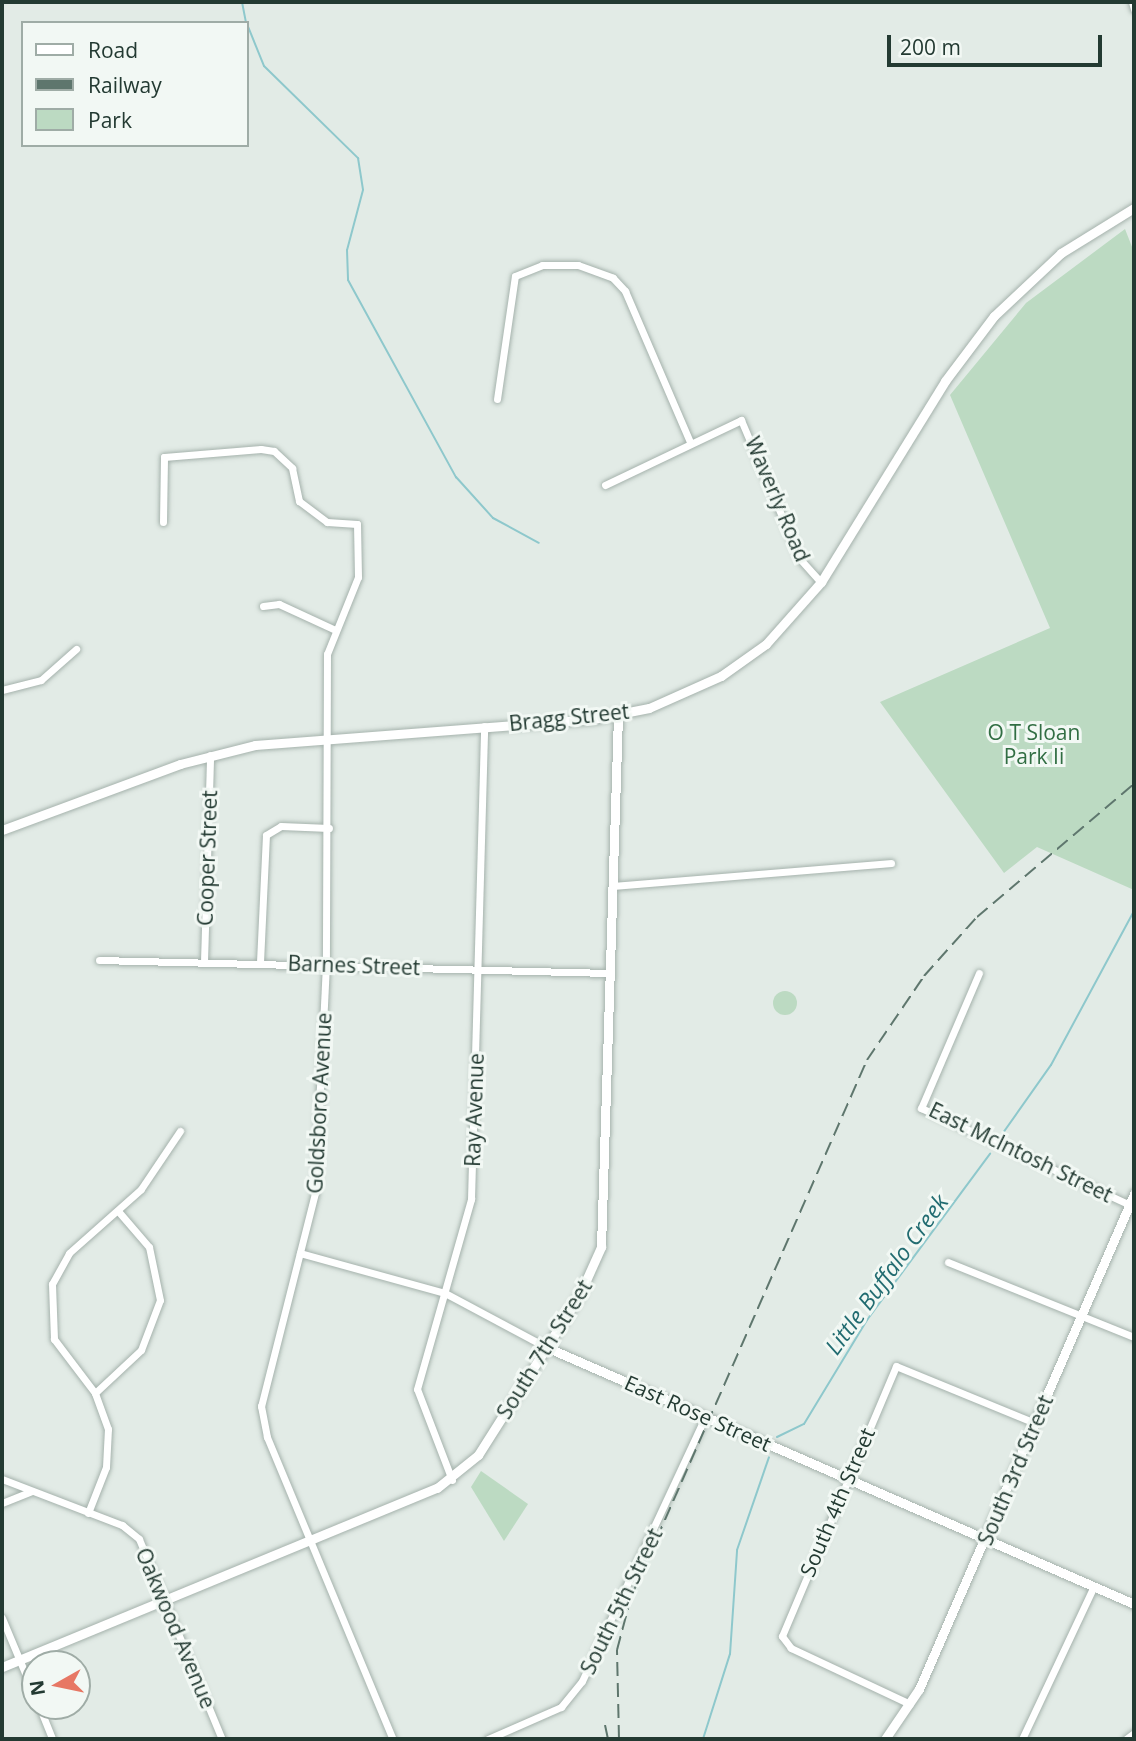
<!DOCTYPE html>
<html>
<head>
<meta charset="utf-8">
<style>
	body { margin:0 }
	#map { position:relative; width:1136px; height:1741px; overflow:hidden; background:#e2ebe6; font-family:"Open Sans",sans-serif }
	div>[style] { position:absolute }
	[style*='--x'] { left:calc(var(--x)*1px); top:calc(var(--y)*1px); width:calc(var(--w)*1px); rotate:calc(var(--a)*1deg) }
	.green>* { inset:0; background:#bcdac2 }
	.round { border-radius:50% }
	.stream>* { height:2px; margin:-1px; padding:0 1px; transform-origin:1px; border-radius:1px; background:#8ec8cc }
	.roads { filter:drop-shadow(0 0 2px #a5b2ac) drop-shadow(0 0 2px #a5b2ac) }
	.minor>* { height:7px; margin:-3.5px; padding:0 3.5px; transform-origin:3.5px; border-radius:3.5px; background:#fff }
	.tertiary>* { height:9px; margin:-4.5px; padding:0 4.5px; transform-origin:4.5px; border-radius:4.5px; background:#fff }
	.rail>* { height:2px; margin-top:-1px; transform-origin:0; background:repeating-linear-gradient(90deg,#5e766d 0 14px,transparent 0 21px) }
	span { translate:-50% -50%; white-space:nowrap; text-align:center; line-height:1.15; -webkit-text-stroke:6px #f2f8f4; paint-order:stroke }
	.street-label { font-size:21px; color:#233a32 }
	.park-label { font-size:21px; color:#316e43 }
	.water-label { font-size:23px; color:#226c71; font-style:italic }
	.frame { position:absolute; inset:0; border:4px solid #233a32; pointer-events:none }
	.legend { position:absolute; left:21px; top:21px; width:228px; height:126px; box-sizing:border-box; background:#f2f8f4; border:2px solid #9faca6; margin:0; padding:9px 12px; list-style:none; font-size:21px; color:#233a32 }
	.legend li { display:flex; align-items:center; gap:14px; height:35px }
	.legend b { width:35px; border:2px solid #9faca6 }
	.north { position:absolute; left:21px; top:1650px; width:70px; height:70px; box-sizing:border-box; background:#f2f8f4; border:2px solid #9faca6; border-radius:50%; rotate:261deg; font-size:19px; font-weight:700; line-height:28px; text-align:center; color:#233a32 }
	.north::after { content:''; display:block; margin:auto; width:24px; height:32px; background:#e77764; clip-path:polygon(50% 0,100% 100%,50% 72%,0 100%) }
	.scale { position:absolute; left:887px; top:35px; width:215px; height:32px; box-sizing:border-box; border:4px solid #233a32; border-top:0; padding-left:9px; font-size:21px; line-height:24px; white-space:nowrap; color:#233a32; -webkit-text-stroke:5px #f2f8f4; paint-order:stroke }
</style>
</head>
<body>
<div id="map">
	<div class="green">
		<div style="clip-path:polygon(1125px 229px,1134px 252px,1134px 890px,1037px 847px,1004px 873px,880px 702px,1050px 628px,950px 395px,1026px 303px)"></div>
		<div class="round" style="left:773px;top:991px;width:24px;height:24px"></div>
		<div style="clip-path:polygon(481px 1471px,528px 1504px,504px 1541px,471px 1487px)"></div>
	</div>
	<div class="stream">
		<div style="--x:242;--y:2;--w:21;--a:79"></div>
		<div style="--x:247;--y:24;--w:45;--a:68"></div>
		<div style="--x:264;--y:66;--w:132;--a:44.4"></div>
		<div style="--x:358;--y:158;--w:32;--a:81"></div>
		<div style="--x:363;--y:190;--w:62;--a:104.9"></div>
		<div style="--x:347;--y:250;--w:30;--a:88"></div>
		<div style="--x:348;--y:280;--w:225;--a:61.3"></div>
		<div style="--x:456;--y:477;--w:55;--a:47.9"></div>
		<div style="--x:493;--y:518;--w:52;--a:28.5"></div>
		<div style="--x:998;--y:1140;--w:92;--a:-54.8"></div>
		<div style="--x:1051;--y:1065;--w:175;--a:-61.7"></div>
		<div style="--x:777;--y:1437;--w:30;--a:-26"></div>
		<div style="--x:804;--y:1424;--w:122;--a:-58.8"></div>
		<div style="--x:867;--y:1320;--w:207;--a:-53.5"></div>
		<div style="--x:703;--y:1739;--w:89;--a:-72.4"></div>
		<div style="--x:730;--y:1654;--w:104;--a:-86.1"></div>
		<div style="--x:737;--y:1550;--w:98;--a:-71"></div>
	</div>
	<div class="roads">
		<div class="minor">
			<div style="--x:1132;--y:2;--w:7;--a:74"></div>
			<div style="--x:497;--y:399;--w:124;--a:-81.7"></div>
			<div style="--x:515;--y:276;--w:29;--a:-22"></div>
			<div style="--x:542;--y:265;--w:36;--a:0"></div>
			<div style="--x:578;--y:265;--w:37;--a:20"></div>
			<div style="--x:613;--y:278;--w:18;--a:47"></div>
			<div style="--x:625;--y:291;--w:164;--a:66.7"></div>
			<div style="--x:605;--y:485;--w:151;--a:-25.5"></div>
			<div style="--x:741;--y:420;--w:151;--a:67"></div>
			<div style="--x:800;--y:559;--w:31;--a:48"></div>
			<div style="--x:163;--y:522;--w:65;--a:-89.1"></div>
			<div style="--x:164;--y:457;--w:97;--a:-4.7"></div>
			<div style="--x:261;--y:449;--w:13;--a:9"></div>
			<div style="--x:274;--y:451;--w:25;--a:43"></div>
			<div style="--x:292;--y:468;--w:34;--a:78"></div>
			<div style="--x:299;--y:501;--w:35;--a:37"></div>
			<div style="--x:327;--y:522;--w:30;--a:4"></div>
			<div style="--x:357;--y:524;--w:53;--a:88.9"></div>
			<div style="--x:358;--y:577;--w:83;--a:111.9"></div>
			<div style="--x:327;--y:654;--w:310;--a:90.2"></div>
			<div style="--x:326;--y:964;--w:229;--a:92.8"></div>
			<div style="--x:315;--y:1193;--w:220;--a:104.2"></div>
			<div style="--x:261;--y:1406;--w:32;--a:79"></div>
			<div style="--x:267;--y:1437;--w:327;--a:67.4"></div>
			<div style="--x:263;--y:606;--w:16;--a:-7"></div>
			<div style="--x:279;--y:604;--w:60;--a:24.8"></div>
			<div style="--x:2;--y:690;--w:40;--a:-14.4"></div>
			<div style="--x:41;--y:680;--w:47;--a:-41.5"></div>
			<div style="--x:613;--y:886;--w:279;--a:-4.7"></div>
			<div style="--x:99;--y:960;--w:511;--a:1.46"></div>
			<div style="--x:204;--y:962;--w:207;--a:-88.3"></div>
			<div style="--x:260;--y:962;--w:127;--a:-87.3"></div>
			<div style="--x:266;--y:835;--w:17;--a:-31"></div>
			<div style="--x:281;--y:826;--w:48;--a:2.4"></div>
			<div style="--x:979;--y:973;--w:147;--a:113.2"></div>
			<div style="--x:921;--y:1108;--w:235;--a:24.9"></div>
			<div style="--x:300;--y:1253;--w:150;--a:15.4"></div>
			<div style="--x:445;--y:1293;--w:115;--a:28.1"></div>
			<div style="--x:948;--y:1262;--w:201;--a:22"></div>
			<div style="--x:95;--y:1393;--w:63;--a:-43.1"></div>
			<div style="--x:141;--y:1350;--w:53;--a:-69.2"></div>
			<div style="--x:160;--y:1300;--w:54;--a:-101.7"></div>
			<div style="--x:149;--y:1247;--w:48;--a:-130.7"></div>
			<div style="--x:2;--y:1479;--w:129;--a:21"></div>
			<div style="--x:122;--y:1525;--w:22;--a:39"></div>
			<div style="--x:139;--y:1539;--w:217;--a:67.5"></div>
			<div style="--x:452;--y:1480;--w:97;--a:-111"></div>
			<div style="--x:417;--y:1389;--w:198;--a:-74.1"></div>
			<div style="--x:471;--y:1199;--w:473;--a:-88.4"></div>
			<div style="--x:2;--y:1503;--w:31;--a:-22"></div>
			<div style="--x:88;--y:1513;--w:49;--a:-68.6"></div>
			<div style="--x:106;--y:1467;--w:38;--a:-87"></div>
			<div style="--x:108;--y:1429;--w:38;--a:-110"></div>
			<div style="--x:95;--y:1393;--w:68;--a:-127.2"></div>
			<div style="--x:54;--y:1339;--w:55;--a:-92.1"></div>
			<div style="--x:52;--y:1284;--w:35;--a:-61"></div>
			<div style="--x:69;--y:1253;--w:96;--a:-41.6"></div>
			<div style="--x:141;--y:1189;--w:70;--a:-56.1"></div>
			<div style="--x:2;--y:1618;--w:86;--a:67.3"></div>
			<div style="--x:910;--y:1704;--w:132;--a:-154.8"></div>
			<div style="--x:791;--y:1648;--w:15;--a:-127"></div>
			<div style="--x:782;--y:1636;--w:293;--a:-67.1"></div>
			<div style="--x:896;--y:1366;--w:150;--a:22.3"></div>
			<div style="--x:39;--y:1706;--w:35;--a:68"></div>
			<div style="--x:488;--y:1739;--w:80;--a:-23.7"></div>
			<div style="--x:561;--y:1707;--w:33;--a:-51"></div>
			<div style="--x:582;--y:1681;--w:291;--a:-65"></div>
			<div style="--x:1022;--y:1739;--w:169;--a:-64.8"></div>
			<div style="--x:1126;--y:1739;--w:10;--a:-37"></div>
		</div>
		<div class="tertiary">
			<div style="--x:2;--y:830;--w:190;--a:-20.3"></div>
			<div style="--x:180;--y:764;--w:77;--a:-14.2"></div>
			<div style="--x:255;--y:745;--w:339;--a:-4.4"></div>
			<div style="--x:593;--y:719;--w:57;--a:-11.1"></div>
			<div style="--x:649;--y:708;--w:79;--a:-24"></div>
			<div style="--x:721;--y:676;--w:55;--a:-35.4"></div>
			<div style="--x:766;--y:644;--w:83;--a:-48.4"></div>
			<div style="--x:821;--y:582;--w:236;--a:-58.3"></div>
			<div style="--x:945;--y:381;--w:81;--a:-53"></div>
			<div style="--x:994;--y:316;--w:92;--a:-43.2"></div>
			<div style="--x:1061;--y:253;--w:86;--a:-31.7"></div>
			<div style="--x:546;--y:1347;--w:642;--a:23.61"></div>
			<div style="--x:2;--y:1667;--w:470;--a:-22.4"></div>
			<div style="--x:437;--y:1488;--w:53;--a:-38.8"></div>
			<div style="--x:478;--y:1455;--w:188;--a:-57.6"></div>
			<div style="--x:579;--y:1296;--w:54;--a:-65.8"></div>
			<div style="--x:601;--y:1247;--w:532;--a:-88.17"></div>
			<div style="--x:885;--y:1739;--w:60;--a:-55.8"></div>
			<div style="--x:919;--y:1689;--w:540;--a:-66.52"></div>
		</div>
	</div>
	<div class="rail">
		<div style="--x:605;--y:1725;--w:14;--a:78"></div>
		<div style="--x:619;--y:1739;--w:89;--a:-91.3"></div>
		<div style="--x:617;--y:1650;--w:55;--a:-75.2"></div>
		<div style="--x:631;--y:1597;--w:587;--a:-66.28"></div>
		<div style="--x:867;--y:1060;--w:102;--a:-55.8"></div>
		<div style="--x:924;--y:976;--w:79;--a:-48.1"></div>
		<div style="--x:977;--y:917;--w:206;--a:-40.3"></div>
	</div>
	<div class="street-label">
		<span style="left:778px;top:499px;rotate:67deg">Waverly Road</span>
		<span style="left:569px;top:717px;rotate:-6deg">Bragg Street</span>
		<span style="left:207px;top:858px;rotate:-88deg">Cooper Street</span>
		<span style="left:354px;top:965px;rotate:2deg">Barnes Street</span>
		<span style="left:319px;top:1103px;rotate:-87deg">Goldsboro Avenue</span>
		<span style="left:474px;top:1110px;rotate:-88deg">Ray Avenue</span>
		<span style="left:1021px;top:1152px;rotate:26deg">East McIntosh Street</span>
		<span style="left:544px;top:1349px;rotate:-58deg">South 7th Street</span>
		<span style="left:698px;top:1413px;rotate:24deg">East Rose Street</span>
		<span style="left:1015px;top:1470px;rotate:-67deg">South 3rd Street</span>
		<span style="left:837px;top:1502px;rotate:-67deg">South 4th Street</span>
		<span style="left:621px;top:1601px;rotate:-64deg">South 5th Street</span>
		<span style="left:176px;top:1628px;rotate:67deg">Oakwood Avenue</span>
	</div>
	<div class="park-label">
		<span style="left:1034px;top:744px">O T Sloan<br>Park Ii</span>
	</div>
	<div class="water-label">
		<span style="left:886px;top:1274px;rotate:-54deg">Little Buffalo Creek</span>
	</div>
	<div class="frame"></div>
	<ul class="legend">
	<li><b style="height:9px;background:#fff"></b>Road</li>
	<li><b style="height:9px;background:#5e766d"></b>Railway</li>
	<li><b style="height:19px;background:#bcdac2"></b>Park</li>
	</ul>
	<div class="north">N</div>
	<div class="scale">200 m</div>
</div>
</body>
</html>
